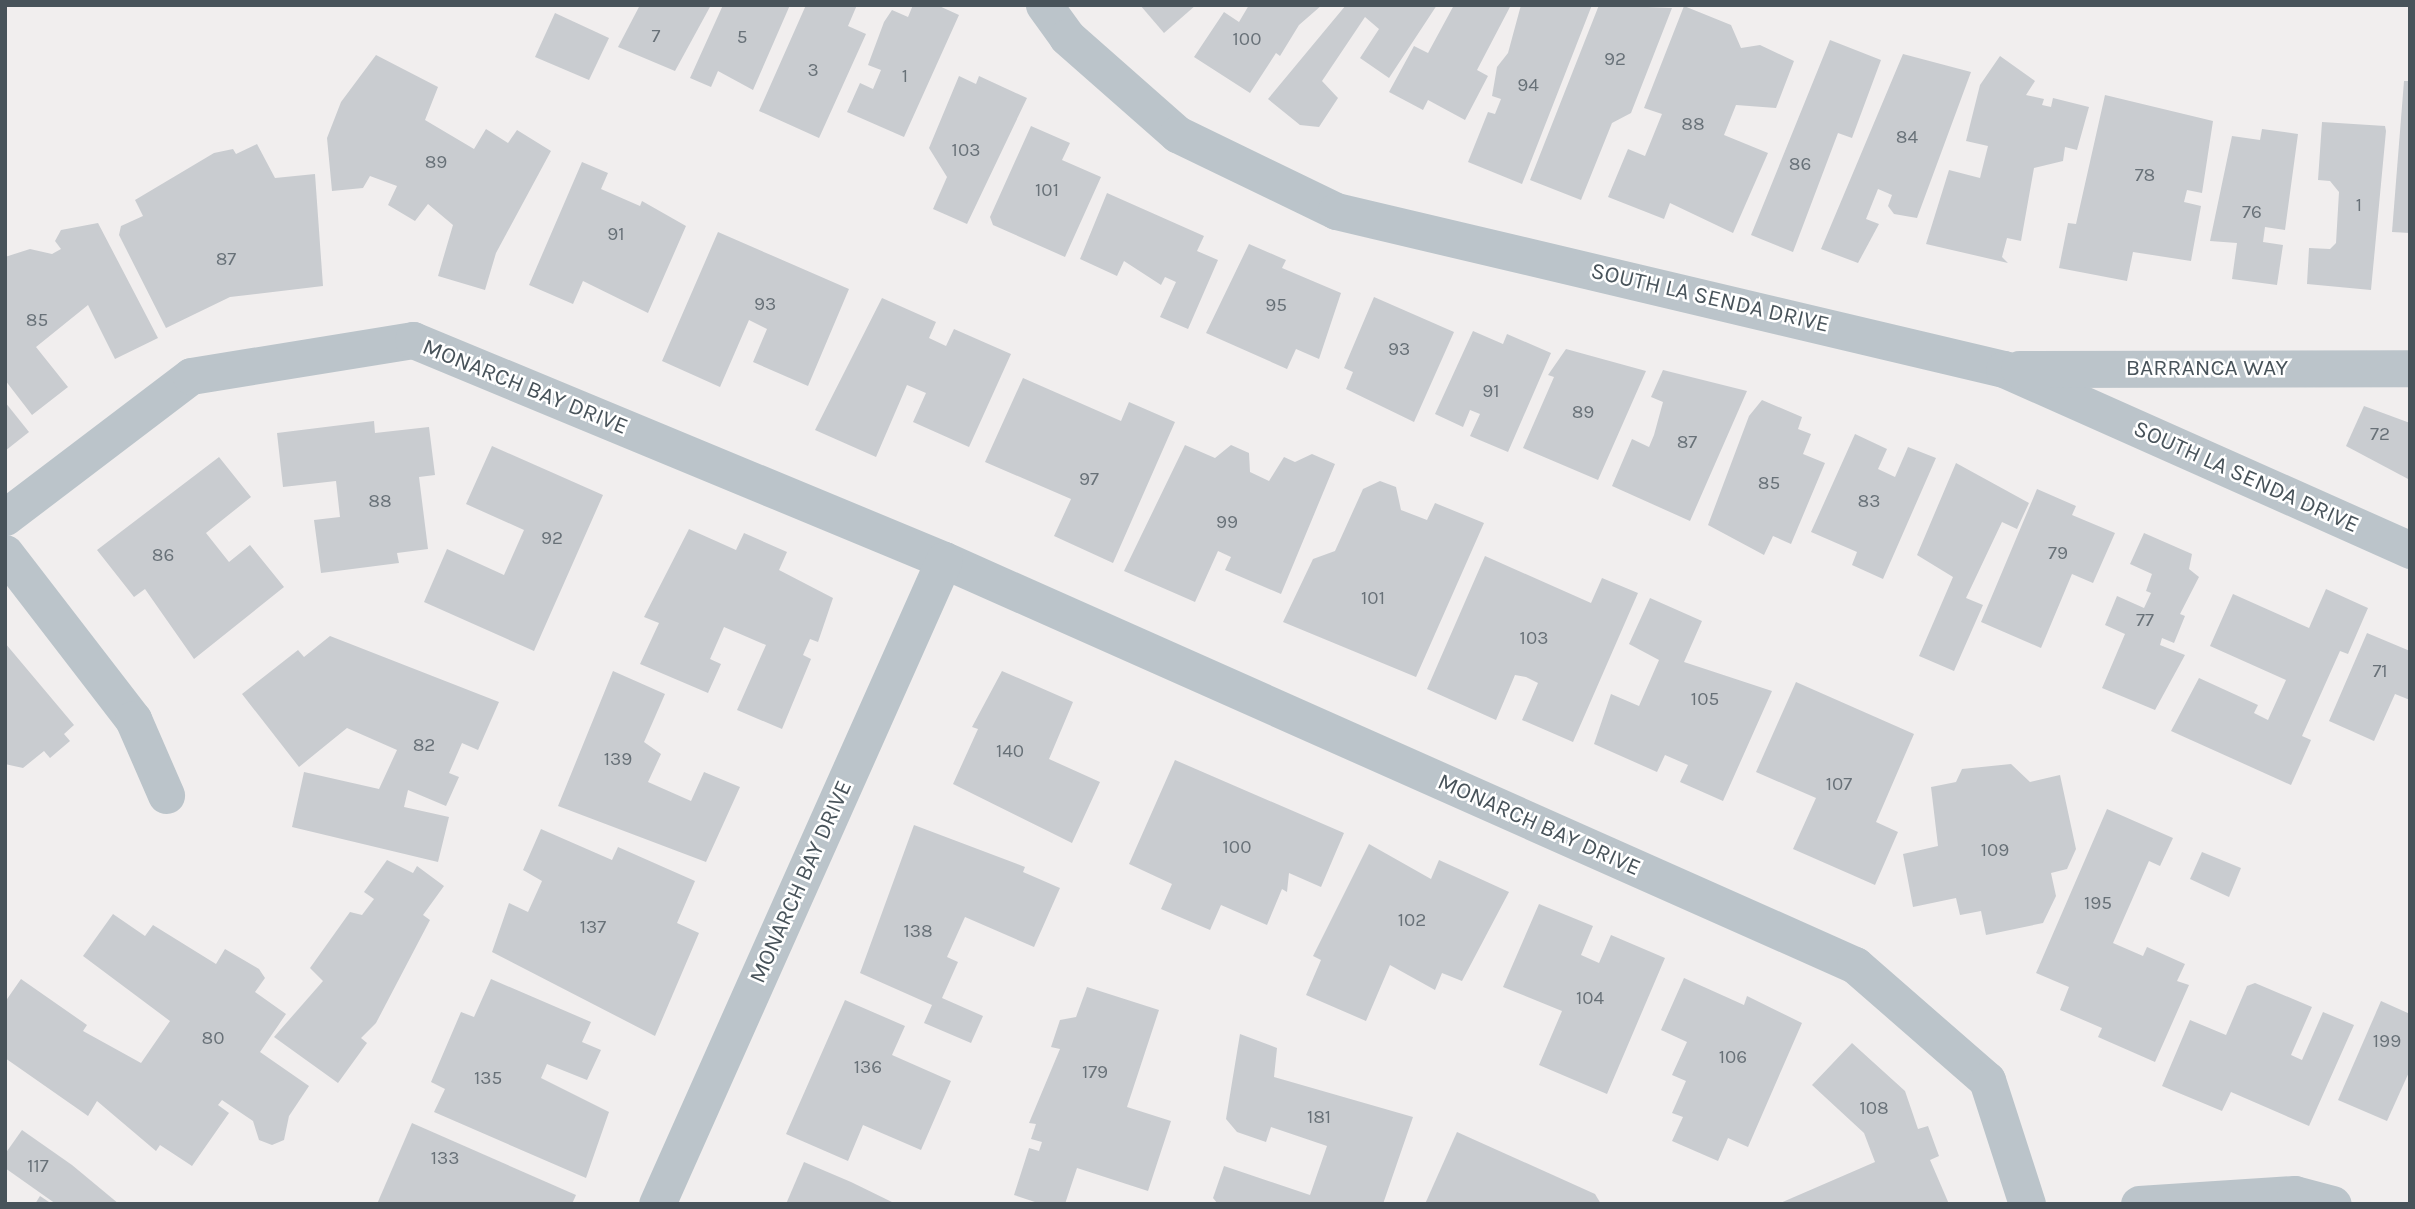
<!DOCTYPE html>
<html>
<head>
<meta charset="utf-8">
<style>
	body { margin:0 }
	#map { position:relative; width:2415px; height:1209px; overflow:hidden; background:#f1eeee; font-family:Karla,sans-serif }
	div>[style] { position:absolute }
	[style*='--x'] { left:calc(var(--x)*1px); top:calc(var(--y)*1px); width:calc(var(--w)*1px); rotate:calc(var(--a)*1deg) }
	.building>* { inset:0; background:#c9ccd0 }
	.minor>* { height:37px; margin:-18.5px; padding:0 18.5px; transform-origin:18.5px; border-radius:18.5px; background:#bbc4ca }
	span { translate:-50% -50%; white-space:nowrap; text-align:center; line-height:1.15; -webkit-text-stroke:5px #fff; paint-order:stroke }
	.number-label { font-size:19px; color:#687178 }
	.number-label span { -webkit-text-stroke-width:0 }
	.street-label { font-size:23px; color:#48535a }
	.frame { position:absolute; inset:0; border:7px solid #48535a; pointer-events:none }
</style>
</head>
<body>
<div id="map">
	<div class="building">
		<div style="clip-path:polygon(640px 5px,711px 5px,675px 71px,618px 47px)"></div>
		<div style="clip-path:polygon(723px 5px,790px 5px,753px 90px,718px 71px,711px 87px,690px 78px)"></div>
		<div style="clip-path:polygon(806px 5px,857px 5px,848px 26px,866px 34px,819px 138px,759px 111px)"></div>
		<div style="clip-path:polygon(913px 5px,937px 5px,959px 15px,904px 137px,847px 112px,860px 83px,873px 89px,881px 70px,868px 65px,884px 22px,892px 10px,908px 17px)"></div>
		<div style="clip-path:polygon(1140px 5px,1196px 5px,1164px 33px)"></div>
		<div style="clip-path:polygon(1249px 5px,1322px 5px,1299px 25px,1280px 56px,1276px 53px,1250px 93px,1194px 57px,1224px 12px,1239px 22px)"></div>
		<div style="clip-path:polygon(1346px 5px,1437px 5px,1389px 78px,1360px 58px,1379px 29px,1365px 17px,1322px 81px,1338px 98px,1319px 127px,1300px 125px,1268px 99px)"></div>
		<div style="clip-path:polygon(1454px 5px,1511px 5px,1477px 70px,1488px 76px,1465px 120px,1428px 100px,1423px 110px,1389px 92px,1414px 46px,1428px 53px)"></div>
		<div style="clip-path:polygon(1521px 5px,1592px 5px,1522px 184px,1468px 162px,1488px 112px,1495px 114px,1501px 99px,1492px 96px,1497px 67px,1508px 53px)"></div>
		<div style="clip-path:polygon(1599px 5px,1672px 8px,1631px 113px,1612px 123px,1581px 200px,1530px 180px)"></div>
		<div style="clip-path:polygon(1684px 6px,1731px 25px,1741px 48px,1760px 45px,1794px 61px,1776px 108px,1736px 105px,1724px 135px,1768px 153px,1733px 233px,1670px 203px,1664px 219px,1608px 197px,1628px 149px,1645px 156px,1662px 114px,1644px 108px)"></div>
		<div style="clip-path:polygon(555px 13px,609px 38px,589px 80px,535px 57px)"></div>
		<div style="clip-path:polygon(1830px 40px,1881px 60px,1852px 138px,1838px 133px,1793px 252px,1751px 235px)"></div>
		<div style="clip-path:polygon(1903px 54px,1971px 72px,1917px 218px,1894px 214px,1888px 206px,1892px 195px,1878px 189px,1866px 219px,1879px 224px,1858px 263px,1821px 249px)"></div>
		<div style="clip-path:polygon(376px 55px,438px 87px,425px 120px,474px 149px,486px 129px,508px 143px,517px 130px,551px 151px,496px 253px,485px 290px,438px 276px,453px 225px,428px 204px,415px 221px,388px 205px,397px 186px,370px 176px,363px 188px,332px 191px,327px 138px,341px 102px)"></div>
		<div style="clip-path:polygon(2000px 56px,2035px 81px,2026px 95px,2044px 99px,2042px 105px,2051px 107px,2053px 98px,2089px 107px,2077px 150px,2065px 147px,2063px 161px,2034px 168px,2021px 241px,2007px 238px,2002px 257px,2008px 263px,1926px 244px,1949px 170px,1980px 178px,1988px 146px,1966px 141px,1980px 85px)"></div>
		<div style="clip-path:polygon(959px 76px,976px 84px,979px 76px,1027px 98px,967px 224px,933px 209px,947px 177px,929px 148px)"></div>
		<div style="clip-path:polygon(2404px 81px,2410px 81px,2410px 233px,2392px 232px)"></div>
		<div style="clip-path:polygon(2105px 95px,2213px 121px,2202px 193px,2187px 190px,2184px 202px,2201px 206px,2191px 261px,2133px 252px,2127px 281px,2059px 268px,2068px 223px,2076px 224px)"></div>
		<div style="clip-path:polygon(2322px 122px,2385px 126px,2386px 131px,2371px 290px,2307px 284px,2309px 248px,2330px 249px,2336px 243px,2339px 192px,2330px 181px,2318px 180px)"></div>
		<div style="clip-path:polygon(1031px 126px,1070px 143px,1062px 160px,1101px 177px,1065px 257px,993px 225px,990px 217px)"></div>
		<div style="clip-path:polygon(2262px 129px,2298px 134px,2285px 230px,2265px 227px,2263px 242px,2283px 245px,2277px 285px,2232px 279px,2237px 243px,2210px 241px,2232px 136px,2260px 140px)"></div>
		<div style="clip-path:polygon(257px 144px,275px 178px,315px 174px,323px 286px,230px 297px,166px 328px,119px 235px,121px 226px,143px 216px,135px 200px,214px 153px,233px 149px,236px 154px)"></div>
		<div style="clip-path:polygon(582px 162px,608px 173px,601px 189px,640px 206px,642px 201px,686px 226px,648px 313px,583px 281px,573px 304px,529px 285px)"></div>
		<div style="clip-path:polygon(1107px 193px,1204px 236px,1197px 251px,1218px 260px,1188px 329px,1160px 317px,1176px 282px,1165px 277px,1161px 285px,1124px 261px,1117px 276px,1080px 259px)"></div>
		<div style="clip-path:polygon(98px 223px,158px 338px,115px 359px,88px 305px,36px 347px,68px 387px,32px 415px,5px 380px,5px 257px,30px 249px,52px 254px,61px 249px,55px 241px,61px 230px)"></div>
		<div style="clip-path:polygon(718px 232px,849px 289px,808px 386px,753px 362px,767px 329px,749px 320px,720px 387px,662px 361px)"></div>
		<div style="clip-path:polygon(1249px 244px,1286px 260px,1282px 268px,1341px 293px,1319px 359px,1296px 349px,1287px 369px,1206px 333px)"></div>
		<div style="clip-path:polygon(1374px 297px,1454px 332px,1414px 422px,1346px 389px,1353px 372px,1344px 368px)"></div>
		<div style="clip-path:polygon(882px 298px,936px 322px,929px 338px,946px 346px,954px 329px,1011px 354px,969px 447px,913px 422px,926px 393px,907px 385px,876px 457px,815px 430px)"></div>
		<div style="clip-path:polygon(1473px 331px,1503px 344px,1507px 334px,1551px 353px,1508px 452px,1470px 436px,1480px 414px,1470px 410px,1463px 427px,1435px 414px)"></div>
		<div style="clip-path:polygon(1566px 349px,1646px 371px,1598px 480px,1523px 448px,1554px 377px,1548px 375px)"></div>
		<div style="clip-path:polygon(1663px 370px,1747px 391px,1690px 521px,1612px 486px,1632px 439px,1649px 447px,1654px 435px,1663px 402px,1651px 397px)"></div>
		<div style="clip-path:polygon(1023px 378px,1121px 421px,1129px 402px,1175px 422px,1113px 563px,1054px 536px,1071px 499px,985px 462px)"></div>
		<div style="clip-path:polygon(1762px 400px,1802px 417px,1798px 429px,1811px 434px,1803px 454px,1825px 463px,1791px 544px,1773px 536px,1764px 555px,1708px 525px,1749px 416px)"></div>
		<div style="clip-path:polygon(5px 402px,29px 432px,5px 451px)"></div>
		<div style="clip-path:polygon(2364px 406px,2410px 423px,2410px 480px,2346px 446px)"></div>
		<div style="clip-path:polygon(374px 421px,375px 433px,429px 427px,435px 475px,419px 477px,428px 549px,397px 553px,399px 563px,321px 573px,314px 520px,340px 517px,336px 481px,283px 487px,277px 433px)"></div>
		<div style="clip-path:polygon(1855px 434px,1887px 449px,1878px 469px,1895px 477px,1908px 447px,1936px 458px,1883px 579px,1852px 565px,1857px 552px,1811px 532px)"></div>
		<div style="clip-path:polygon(1185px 445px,1215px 458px,1231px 445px,1249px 453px,1250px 472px,1269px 481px,1284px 457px,1295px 462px,1312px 454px,1335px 464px,1281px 594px,1225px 570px,1231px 557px,1218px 551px,1195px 602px,1124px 571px)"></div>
		<div style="clip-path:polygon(492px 446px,603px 495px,534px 651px,424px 602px,447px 549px,504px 575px,524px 530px,466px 504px)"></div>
		<div style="clip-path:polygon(219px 457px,251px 497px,206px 533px,229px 562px,250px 545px,284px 587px,194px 659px,145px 589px,134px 597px,97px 550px)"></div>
		<div style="clip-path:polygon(1956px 463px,2029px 503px,2017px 529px,2002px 522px,1966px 598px,1983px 605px,1954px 671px,1919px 656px,1953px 577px,1917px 555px)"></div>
		<div style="clip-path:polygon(1380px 481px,1396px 487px,1401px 510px,1427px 520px,1435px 503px,1484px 523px,1416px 677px,1283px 622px,1313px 559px,1335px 551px,1363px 489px)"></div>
		<div style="clip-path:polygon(2037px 489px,2076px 506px,2072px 515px,2115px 533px,2093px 583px,2072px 574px,2041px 648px,1981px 622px)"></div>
		<div style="clip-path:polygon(689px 529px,736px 550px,744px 533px,787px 552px,779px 570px,833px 598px,818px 642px,810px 639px,803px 655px,811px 659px,782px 729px,737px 710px,766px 645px,724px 627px,710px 659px,721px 664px,708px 693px,640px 664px,659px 623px,644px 617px)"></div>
		<div style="clip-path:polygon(2144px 533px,2192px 554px,2189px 569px,2199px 577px,2180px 614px,2185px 616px,2174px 643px,2162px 638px,2160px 645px,2185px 655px,2155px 710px,2102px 688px,2125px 634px,2105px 625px,2117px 596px,2144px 608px,2151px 593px,2146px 591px,2152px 574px,2130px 564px)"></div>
		<div style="clip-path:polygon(1485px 556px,1591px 603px,1602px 578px,1638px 593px,1573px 742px,1522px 720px,1538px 683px,1526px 677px,1515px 675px,1496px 720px,1427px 689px)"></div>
		<div style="clip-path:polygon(2326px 589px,2368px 608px,2348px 654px,2340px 651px,2302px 736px,2311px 740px,2291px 785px,2171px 731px,2199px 678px,2258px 705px,2254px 713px,2268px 720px,2286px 680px,2210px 646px,2233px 594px,2309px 628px)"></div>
		<div style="clip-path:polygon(1650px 598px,1702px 621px,1684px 662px,1772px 691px,1723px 801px,1680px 782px,1688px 765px,1665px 755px,1657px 772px,1594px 744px,1611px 694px,1639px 706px,1659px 660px,1629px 644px)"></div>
		<div style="clip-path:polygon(2367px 633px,2410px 651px,2410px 700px,2395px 694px,2374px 741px,2329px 721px)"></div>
		<div style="clip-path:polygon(330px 636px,499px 702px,478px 750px,462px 743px,449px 773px,459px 777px,446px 806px,408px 790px,404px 807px,449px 817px,438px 862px,292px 827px,304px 772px,379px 789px,397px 750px,347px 728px,299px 767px,242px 694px,298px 650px,304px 657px)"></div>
		<div style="clip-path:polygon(5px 643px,74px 725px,64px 734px,70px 741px,50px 758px,44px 751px,23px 768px,5px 764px)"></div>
		<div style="clip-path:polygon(613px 671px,665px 694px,644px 742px,661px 754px,648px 782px,691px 801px,704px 772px,740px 787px,706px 862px,558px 806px)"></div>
		<div style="clip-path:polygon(1002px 671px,1073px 702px,1049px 759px,1100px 782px,1072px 843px,953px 784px,978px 729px,972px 727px)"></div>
		<div style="clip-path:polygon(1796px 682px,1914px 734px,1876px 822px,1898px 832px,1875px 885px,1793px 849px,1816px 798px,1756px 772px)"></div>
		<div style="clip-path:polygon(1175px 760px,1344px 833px,1321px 887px,1289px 873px,1287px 892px,1282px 889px,1267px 925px,1221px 905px,1210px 930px,1161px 909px,1172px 884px,1129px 864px)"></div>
		<div style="clip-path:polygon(2011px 764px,2030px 782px,2060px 775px,2076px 849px,2067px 869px,2051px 873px,2056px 896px,2043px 923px,1986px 935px,1981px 911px,1960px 915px,1956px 898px,1913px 907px,1903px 854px,1938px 846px,1931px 787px,1956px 782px,1962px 769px)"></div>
		<div style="clip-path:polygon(2107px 809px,2173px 838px,2160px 866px,2149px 861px,2113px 943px,2143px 956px,2147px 947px,2185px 964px,2177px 981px,2189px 985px,2155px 1062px,2098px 1037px,2102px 1028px,2060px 1010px,2069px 987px,2036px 973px)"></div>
		<div style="clip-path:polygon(914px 825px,1025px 867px,1023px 872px,1060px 888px,1034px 947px,965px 917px,947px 957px,958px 962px,942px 998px,983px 1016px,971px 1043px,924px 1023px,932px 1005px,860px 973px)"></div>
		<div style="clip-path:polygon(541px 829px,612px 860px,618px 847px,695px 881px,677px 923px,699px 933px,655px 1036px,492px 952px,509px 903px,528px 912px,542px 881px,523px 870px)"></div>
		<div style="clip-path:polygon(1369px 844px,1431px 879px,1439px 860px,1509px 892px,1462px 981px,1442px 973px,1435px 990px,1390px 965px,1366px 1021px,1306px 995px,1321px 960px,1313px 956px)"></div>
		<div style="clip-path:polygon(2202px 852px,2241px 868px,2229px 897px,2190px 879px)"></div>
		<div style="clip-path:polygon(387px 860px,413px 873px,417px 866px,444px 886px,423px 915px,430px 920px,376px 1023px,361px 1038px,367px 1043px,338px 1083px,274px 1037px,323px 981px,310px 968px,350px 912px,362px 915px,374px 899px,364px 892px)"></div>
		<div style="clip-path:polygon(1539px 904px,1593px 926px,1581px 955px,1599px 963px,1611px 935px,1665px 958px,1607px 1094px,1539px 1065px,1562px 1011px,1503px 987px)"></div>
		<div style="clip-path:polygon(113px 914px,145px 936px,153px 925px,216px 964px,225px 949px,259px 969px,265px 978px,255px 992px,286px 1014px,260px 1052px,309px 1086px,289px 1116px,284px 1140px,272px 1145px,259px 1140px,253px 1121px,222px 1100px,218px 1105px,229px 1113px,192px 1166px,160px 1145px,156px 1151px,97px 1101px,88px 1116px,5px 1058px,5px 1002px,21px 979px,87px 1025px,83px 1031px,141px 1063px,170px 1021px,83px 956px)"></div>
		<div style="clip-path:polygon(1684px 978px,1744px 1005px,1747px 996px,1802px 1023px,1748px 1147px,1728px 1138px,1718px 1161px,1672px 1141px,1683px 1117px,1672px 1113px,1686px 1081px,1672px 1075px,1687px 1042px,1661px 1030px)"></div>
		<div style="clip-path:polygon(491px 979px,591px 1022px,582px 1042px,601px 1050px,587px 1080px,547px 1064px,541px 1078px,609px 1112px,586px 1178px,434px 1112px,445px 1089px,431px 1082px,461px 1012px,474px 1017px)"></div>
		<div style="clip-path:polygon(2255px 983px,2312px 1007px,2291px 1055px,2302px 1060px,2323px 1012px,2354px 1025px,2309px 1126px,2231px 1092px,2222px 1111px,2162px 1086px,2190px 1020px,2226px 1035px,2247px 986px)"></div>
		<div style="clip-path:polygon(1087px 987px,1159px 1010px,1127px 1107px,1171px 1121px,1148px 1191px,1077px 1168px,1065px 1204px,1041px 1204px,1014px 1195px,1029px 1148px,1039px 1151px,1042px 1142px,1031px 1139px,1036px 1124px,1029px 1123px,1060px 1049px,1051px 1047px,1060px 1020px,1076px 1017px)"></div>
		<div style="clip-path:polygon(845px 1000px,905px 1026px,892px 1055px,951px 1081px,921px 1150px,863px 1125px,848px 1161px,786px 1134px)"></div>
		<div style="clip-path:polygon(2381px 1001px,2410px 1014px,2410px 1070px,2387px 1121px,2338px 1100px)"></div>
		<div style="clip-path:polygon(1240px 1034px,1277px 1048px,1274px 1077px,1413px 1117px,1383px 1204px,1218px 1204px,1213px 1198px,1224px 1166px,1310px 1195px,1327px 1146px,1271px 1127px,1266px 1142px,1237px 1132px,1226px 1119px)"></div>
		<div style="clip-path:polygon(1852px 1043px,1905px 1091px,1918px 1129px,1928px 1126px,1939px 1156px,1930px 1160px,1949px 1204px,1778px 1204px,1875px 1162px,1864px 1133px,1812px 1085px)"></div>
		<div style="clip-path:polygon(412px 1123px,576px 1195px,572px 1204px,377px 1204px)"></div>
		<div style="clip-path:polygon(22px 1130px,72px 1165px,119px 1204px,56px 1204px,5px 1168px,5px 1154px)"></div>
		<div style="clip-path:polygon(1457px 1132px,1595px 1194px,1601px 1204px,1425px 1204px)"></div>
		<div style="clip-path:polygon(804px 1162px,851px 1182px,896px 1204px,786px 1204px)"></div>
		<div style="clip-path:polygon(40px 1196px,52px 1204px,35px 1204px)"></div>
	</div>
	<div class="minor">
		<div style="--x:1044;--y:5;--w:39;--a:54"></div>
		<div style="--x:1067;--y:37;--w:147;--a:41.4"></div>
		<div style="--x:1177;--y:134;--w:177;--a:25.8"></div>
		<div style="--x:1336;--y:211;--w:686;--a:13.31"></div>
		<div style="--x:2004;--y:369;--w:445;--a:24"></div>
		<div style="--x:2019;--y:369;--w:391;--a:-0.1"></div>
		<div style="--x:5;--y:517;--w:233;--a:-37.2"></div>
		<div style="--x:191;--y:376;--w:225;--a:-9.2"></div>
		<div style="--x:413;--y:340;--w:575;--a:22.5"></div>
		<div style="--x:944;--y:560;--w:997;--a:23.97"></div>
		<div style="--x:1855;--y:965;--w:175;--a:41.1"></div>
		<div style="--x:1987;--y:1080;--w:130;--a:72.1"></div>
		<div style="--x:5;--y:553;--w:210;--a:52.4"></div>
		<div style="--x:133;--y:719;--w:83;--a:66.5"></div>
		<div style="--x:657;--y:1204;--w:705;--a:-65.98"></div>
		<div style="--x:2139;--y:1204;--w:156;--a:-3.7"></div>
		<div style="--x:2295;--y:1194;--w:39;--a:15"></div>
	</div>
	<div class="number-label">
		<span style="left:656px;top:37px">7</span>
		<span style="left:742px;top:38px">5</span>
		<span style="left:1247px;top:40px">100</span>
		<span style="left:1615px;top:60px">92</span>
		<span style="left:813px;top:71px">3</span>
		<span style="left:905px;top:77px">1</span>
		<span style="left:1528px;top:86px">94</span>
		<span style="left:1693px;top:125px">88</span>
		<span style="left:1907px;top:138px">84</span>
		<span style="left:966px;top:151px">103</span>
		<span style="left:436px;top:163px">89</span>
		<span style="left:1800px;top:165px">86</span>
		<span style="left:2145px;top:176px">78</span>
		<span style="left:1047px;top:191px">101</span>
		<span style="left:2359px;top:206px">1</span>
		<span style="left:2252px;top:213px">76</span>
		<span style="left:616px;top:235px">91</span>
		<span style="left:226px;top:260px">87</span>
		<span style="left:765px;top:305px">93</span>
		<span style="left:1276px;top:306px">95</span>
		<span style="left:37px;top:321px">85</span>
		<span style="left:1399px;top:350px">93</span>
		<span style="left:1491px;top:392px">91</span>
		<span style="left:1583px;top:413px">89</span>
		<span style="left:2380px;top:435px">72</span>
		<span style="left:1687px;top:443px">87</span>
		<span style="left:1089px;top:480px">97</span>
		<span style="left:1769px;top:484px">85</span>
		<span style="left:380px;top:502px">88</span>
		<span style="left:1869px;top:502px">83</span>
		<span style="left:1227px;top:523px">99</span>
		<span style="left:552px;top:539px">92</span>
		<span style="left:2058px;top:554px">79</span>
		<span style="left:163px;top:556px">86</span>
		<span style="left:1373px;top:599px">101</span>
		<span style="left:2145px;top:621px">77</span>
		<span style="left:1534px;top:639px">103</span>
		<span style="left:2380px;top:672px">71</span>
		<span style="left:1705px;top:700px">105</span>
		<span style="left:424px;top:746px">82</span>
		<span style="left:1010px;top:752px">140</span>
		<span style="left:618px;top:760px">139</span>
		<span style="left:1839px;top:785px">107</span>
		<span style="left:1237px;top:848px">100</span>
		<span style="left:1995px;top:851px">109</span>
		<span style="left:2098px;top:904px">195</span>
		<span style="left:1412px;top:921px">102</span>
		<span style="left:593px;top:928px">137</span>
		<span style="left:918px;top:932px">138</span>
		<span style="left:1590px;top:999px">104</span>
		<span style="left:213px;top:1039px">80</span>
		<span style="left:2387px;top:1042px">199</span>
		<span style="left:1733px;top:1058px">106</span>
		<span style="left:868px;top:1068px">136</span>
		<span style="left:1095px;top:1073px">179</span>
		<span style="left:488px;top:1079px">135</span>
		<span style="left:1874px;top:1109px">108</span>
		<span style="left:1319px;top:1118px">181</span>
		<span style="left:445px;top:1159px">133</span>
		<span style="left:38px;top:1167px">117</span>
	</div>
	<div class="street-label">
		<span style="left:1710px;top:298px;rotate:13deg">SOUTH LA SENDA DRIVE</span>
		<span style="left:2207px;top:368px">BARRANCA WAY</span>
		<span style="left:525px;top:387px;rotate:22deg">MONARCH BAY DRIVE</span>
		<span style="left:2246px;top:477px;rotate:24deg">SOUTH LA SENDA DRIVE</span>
		<span style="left:1539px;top:825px;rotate:24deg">MONARCH BAY DRIVE</span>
		<span style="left:801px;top:882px;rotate:-66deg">MONARCH BAY DRIVE</span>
	</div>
	<div class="frame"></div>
</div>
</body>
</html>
